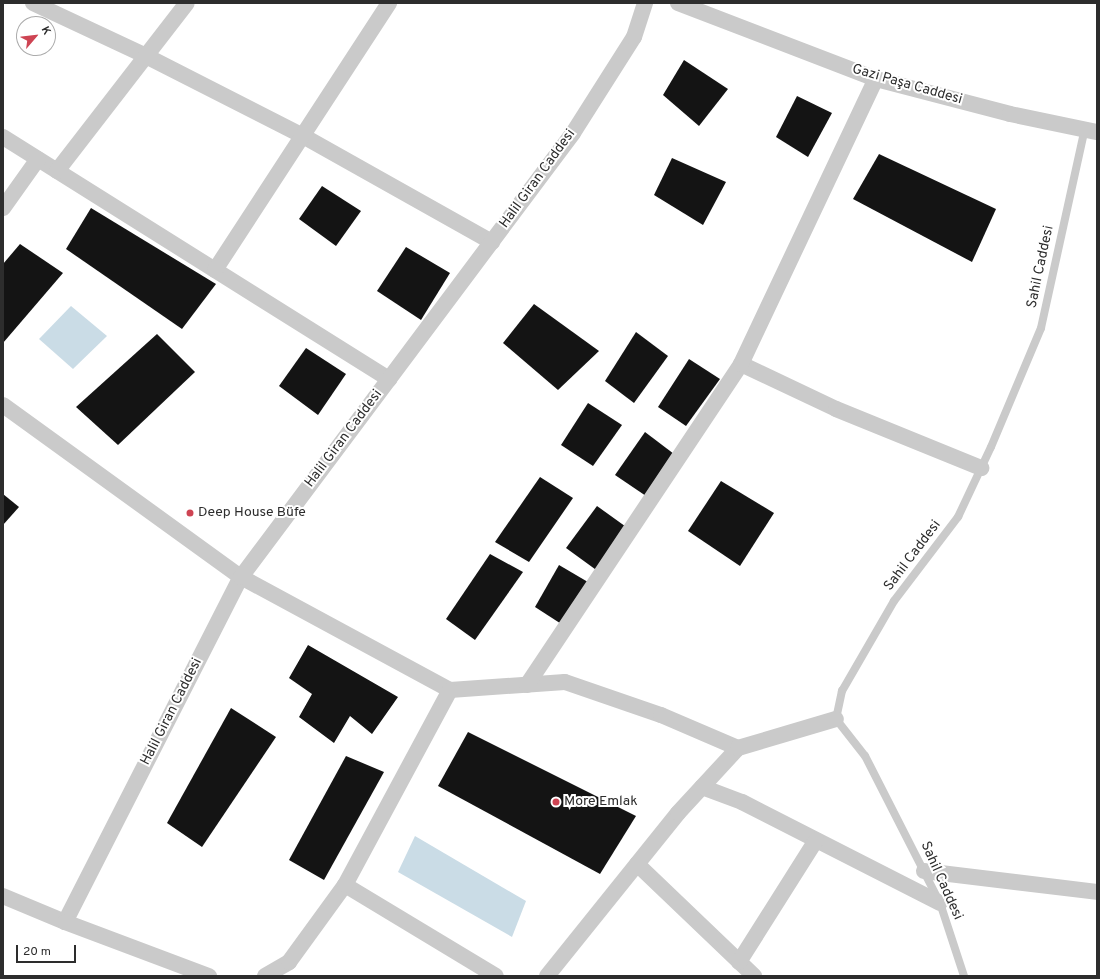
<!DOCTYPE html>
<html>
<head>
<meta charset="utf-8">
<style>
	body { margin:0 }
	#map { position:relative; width:1100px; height:979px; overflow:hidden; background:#fff; font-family:Overpass,sans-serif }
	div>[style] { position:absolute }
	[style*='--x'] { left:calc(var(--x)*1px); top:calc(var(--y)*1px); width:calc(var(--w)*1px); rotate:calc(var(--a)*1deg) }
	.water>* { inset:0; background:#cadce6 }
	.building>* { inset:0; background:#141414 }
	.service>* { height:8px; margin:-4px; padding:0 4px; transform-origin:4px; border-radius:4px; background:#cacaca }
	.minor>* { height:16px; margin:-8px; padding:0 8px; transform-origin:8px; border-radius:8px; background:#cacaca }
	.dots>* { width:11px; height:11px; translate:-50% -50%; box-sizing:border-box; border:2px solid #fff; border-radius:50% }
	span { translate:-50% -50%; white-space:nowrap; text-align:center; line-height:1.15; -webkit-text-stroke:4px #fff; paint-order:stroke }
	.street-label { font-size:14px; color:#2d2d2d }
	.poi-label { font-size:14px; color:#2d2d2d }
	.left { translate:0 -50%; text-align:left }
	.frame { position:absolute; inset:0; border:4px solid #2d2d2d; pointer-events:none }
	.north { position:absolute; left:16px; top:16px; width:40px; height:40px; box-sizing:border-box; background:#fff; border:1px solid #ababab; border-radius:50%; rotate:62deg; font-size:11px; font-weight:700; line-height:16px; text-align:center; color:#2d2d2d }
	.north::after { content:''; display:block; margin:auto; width:14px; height:18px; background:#ce4453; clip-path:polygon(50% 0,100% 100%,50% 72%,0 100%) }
	.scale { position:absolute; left:16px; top:945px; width:60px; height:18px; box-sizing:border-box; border:2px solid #2d2d2d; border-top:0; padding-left:5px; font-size:12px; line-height:14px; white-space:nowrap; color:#2d2d2d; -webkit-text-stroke:3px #fff; paint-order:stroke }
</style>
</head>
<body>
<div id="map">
	<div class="water">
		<div style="clip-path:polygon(71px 306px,107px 336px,73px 369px,39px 339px)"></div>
		<div style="clip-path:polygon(415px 836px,526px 901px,512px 937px,398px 872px)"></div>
	</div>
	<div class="building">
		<div style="clip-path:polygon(684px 60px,728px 89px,699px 126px,663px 95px)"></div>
		<div style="clip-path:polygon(797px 96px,832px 113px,808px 157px,776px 137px)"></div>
		<div style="clip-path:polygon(879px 154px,996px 209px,972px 262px,853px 199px)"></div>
		<div style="clip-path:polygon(672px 158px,726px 182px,703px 225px,654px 195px)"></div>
		<div style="clip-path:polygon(322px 186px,361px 211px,336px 246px,299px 219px)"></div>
		<div style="clip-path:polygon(91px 208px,216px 284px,182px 329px,66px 249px)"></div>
		<div style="clip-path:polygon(20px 244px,63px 273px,3px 343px,3px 264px)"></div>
		<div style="clip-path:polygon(406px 247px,450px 273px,421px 320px,377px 291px)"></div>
		<div style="clip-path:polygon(534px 304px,599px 351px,558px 390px,503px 343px)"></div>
		<div style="clip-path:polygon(636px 332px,668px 356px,634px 403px,605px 381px)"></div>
		<div style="clip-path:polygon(157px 334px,195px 372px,118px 445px,76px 407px)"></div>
		<div style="clip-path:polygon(306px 348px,346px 374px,318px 415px,279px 386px)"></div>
		<div style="clip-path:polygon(689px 359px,720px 379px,686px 426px,658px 407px)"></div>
		<div style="clip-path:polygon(588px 403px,622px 425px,593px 466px,561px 445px)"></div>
		<div style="clip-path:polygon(645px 432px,674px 454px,646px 496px,615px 475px)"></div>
		<div style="clip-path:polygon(540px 477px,573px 498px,529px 562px,495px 542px)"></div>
		<div style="clip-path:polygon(721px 481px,774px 513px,740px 566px,688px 531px)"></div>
		<div style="clip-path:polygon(3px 494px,19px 507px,3px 525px)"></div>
		<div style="clip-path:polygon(597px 506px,629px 529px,599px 572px,566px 548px)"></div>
		<div style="clip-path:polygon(490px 554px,523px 572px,475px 640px,446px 619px)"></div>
		<div style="clip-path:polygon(559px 565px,593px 585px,566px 627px,535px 607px)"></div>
		<div style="clip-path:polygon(308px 645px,398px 697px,372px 734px,350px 716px,334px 743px,299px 717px,312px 694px,289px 678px)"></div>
		<div style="clip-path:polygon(231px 708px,276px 737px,202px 847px,167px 823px)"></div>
		<div style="clip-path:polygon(468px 732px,636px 816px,600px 874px,438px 786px)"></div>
		<div style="clip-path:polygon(346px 756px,384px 772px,324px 880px,289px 860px)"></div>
	</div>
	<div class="service">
		<div style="--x:964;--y:976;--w:77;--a:-108.2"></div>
		<div style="--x:940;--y:903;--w:165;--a:-117"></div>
		<div style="--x:865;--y:756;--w:47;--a:-128.1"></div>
		<div style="--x:836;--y:719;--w:29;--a:-78"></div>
		<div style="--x:842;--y:691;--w:104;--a:-60"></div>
		<div style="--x:894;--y:601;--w:106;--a:-52.7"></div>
		<div style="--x:958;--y:517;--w:77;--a:-64.8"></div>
		<div style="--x:991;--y:447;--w:129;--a:-67.2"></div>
		<div style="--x:1041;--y:328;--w:205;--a:-77.6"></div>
	</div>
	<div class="minor">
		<div style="--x:33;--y:3;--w:125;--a:25.1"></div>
		<div style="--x:146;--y:56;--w:176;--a:27"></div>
		<div style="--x:303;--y:136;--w:217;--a:29.3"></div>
		<div style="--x:678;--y:3;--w:212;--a:21"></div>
		<div style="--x:876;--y:79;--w:138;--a:14.6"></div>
		<div style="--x:1010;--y:114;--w:89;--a:11.7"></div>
		<div style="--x:3;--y:137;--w:456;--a:32.1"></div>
		<div style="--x:57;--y:171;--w:212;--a:-52.3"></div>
		<div style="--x:3;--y:208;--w:60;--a:-54.5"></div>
		<div style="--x:215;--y:270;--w:319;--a:-56.9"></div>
		<div style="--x:741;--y:364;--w:105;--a:25.3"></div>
		<div style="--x:836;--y:409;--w:157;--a:22.1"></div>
		<div style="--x:3;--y:405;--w:294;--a:35.9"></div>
		<div style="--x:241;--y:577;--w:238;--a:28.4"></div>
		<div style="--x:450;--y:690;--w:115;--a:-4"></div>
		<div style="--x:565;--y:682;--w:102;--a:19"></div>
		<div style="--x:661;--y:715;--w:84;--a:23.2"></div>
		<div style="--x:527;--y:685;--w:386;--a:-56.3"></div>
		<div style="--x:741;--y:364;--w:315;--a:-64.7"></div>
		<div style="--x:702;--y:787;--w:43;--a:20.6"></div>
		<div style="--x:742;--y:802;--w:222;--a:27"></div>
		<div style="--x:637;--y:864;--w:162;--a:43.7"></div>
		<div style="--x:924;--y:871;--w:174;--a:6.9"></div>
		<div style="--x:345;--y:885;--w:176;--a:31.1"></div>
		<div style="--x:3;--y:896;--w:67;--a:22.8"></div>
		<div style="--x:65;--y:922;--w:387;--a:-63"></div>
		<div style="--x:241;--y:577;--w:554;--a:-53.21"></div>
		<div style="--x:573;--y:133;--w:114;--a:-57.6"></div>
		<div style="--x:634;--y:37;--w:36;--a:-72"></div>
		<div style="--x:65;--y:922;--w:154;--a:20.6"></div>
		<div style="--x:739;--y:962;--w:144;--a:-57.7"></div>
		<div style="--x:265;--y:976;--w:28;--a:-30"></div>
		<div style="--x:289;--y:962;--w:95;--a:-54"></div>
		<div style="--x:345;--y:885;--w:221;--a:-61.7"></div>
		<div style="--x:547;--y:976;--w:209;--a:-51.2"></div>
		<div style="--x:678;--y:813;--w:88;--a:-47.3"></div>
		<div style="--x:738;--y:748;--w:102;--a:-16.5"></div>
	</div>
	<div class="dots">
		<div style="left:190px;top:513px;background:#ce4453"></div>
		<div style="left:556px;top:802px;background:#ce4453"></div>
	</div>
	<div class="street-label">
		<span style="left:907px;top:85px;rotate:16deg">Gazi Paşa Caddesi</span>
		<span style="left:538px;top:179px;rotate:-54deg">Halil Giran Caddesi</span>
		<span style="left:1041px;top:267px;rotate:-78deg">Sahil Caddesi</span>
		<span style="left:344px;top:439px;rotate:-53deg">Halil Giran Caddesi</span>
		<span style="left:913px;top:556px;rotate:-53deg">Sahil Caddesi</span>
		<span style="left:172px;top:712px;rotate:-63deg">Halil Giran Caddesi</span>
		<span style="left:941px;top:881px;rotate:66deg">Sahil Caddesi</span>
	</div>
	<div class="poi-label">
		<span class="left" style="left:198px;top:513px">Deep House Büfe</span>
		<span class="left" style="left:564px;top:802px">More Emlak</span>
	</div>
	<div class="frame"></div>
	<div class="north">K</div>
	<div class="scale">20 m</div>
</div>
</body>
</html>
